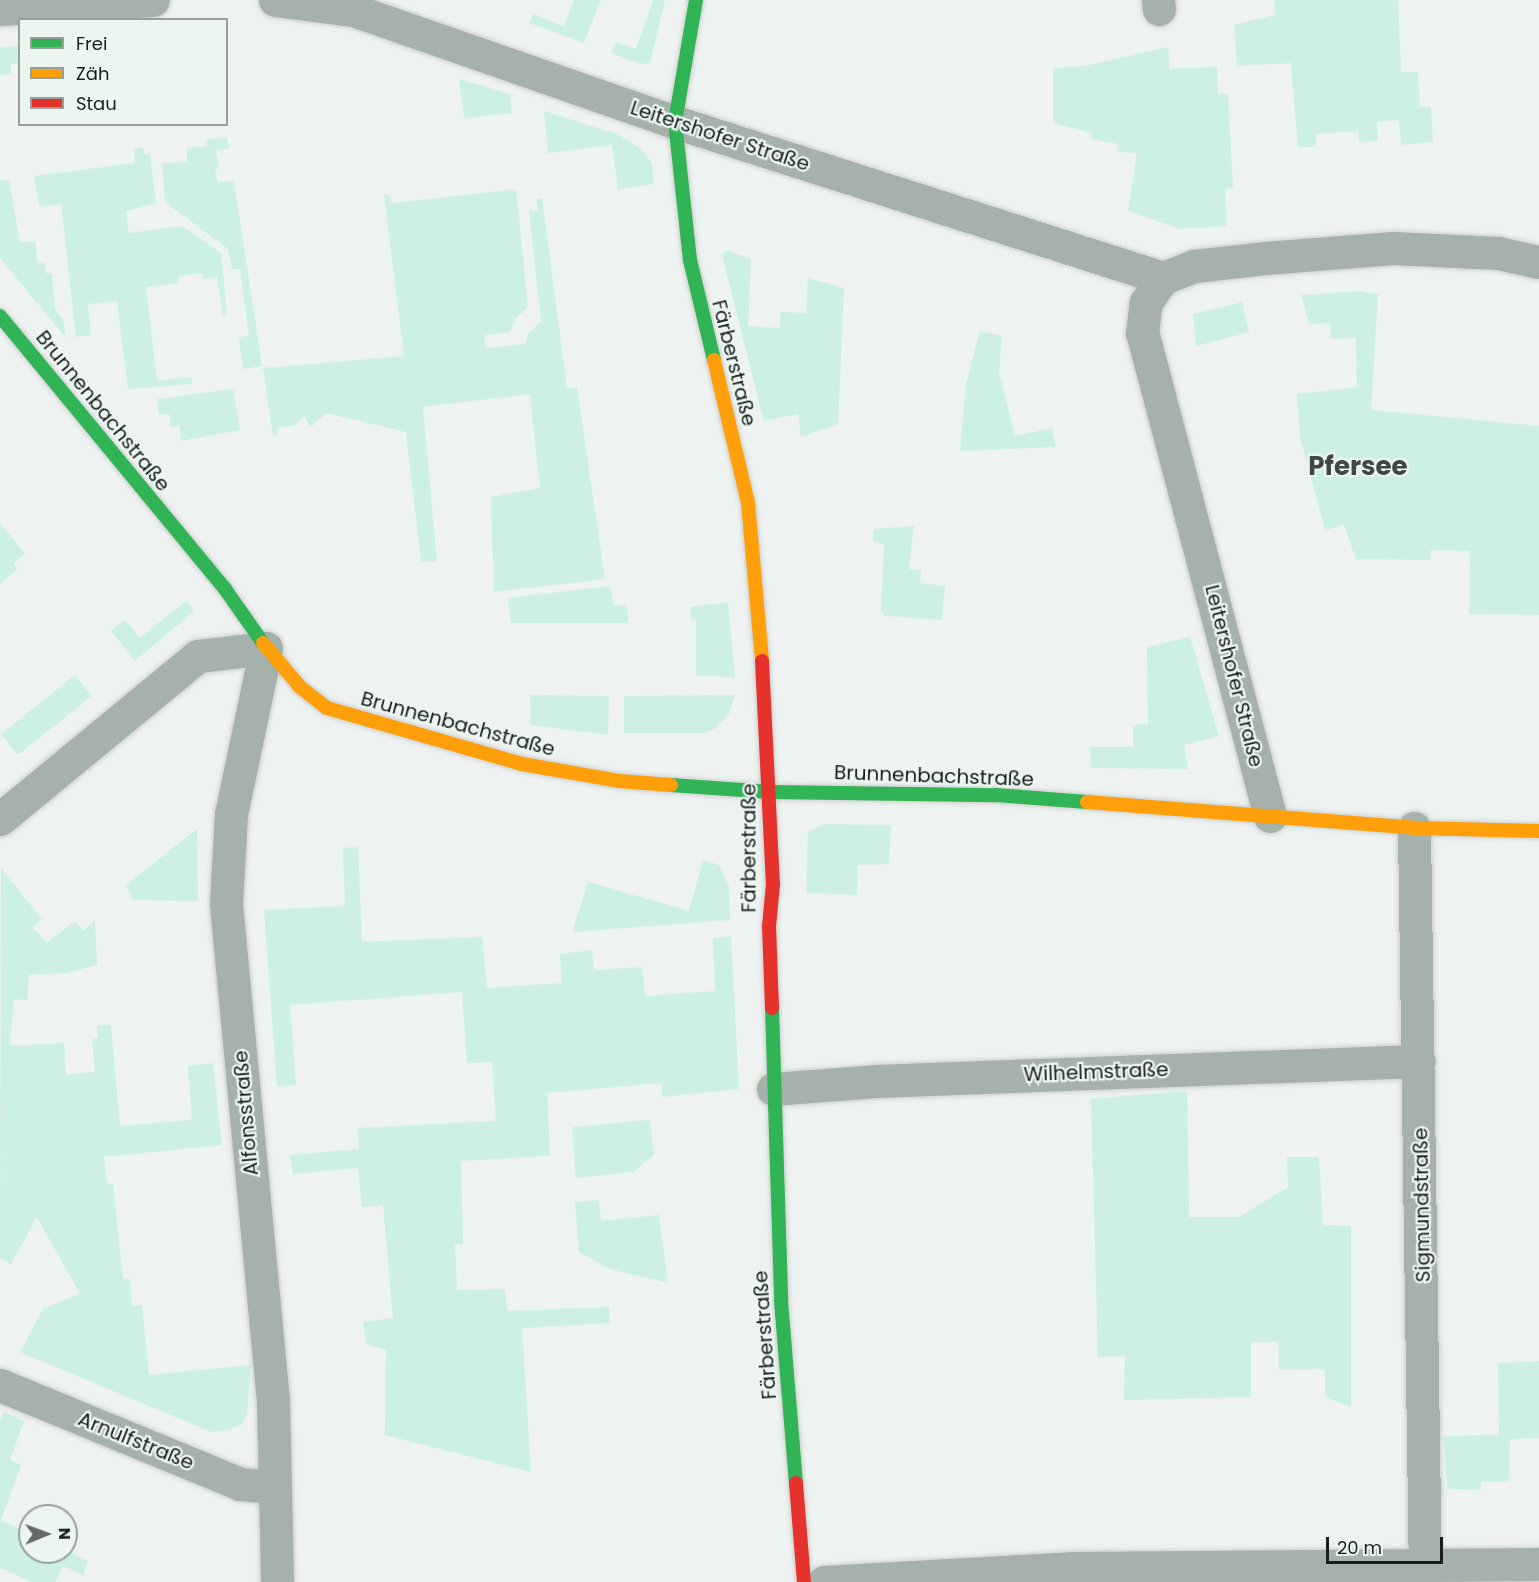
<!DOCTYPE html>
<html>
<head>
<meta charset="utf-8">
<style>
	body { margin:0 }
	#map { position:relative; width:1539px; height:1582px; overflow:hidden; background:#eef3f1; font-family:Poppins,sans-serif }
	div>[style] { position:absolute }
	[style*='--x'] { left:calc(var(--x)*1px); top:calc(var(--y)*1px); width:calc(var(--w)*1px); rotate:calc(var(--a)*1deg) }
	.green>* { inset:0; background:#ccf0e1 }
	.roads { filter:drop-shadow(0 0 2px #cdd0cf) drop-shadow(0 0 2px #cdd0cf) }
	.street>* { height:33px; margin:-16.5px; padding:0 16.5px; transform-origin:16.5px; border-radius:16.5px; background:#a5b1ab }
	.fast>* { height:14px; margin:-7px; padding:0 7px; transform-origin:7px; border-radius:7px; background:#30b455 }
	.slow>* { height:14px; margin:-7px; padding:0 7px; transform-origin:7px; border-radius:7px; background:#ff9f0a }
	.jam>* { height:14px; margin:-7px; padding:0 7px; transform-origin:7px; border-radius:7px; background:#e5322d }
	span { translate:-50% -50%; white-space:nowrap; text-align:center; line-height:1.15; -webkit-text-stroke:4.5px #ebf6f1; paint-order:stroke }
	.street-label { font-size:20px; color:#1a1e1c }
	.district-label { font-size:26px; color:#3f4844; font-weight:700 }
	.legend { position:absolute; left:18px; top:18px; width:210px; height:108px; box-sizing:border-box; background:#ebf6f1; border:2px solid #97a09c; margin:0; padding:8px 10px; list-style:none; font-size:18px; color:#1a1e1c }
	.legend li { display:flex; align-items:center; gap:12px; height:30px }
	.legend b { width:30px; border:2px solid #97a09c }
	.north { position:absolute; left:18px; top:1504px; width:60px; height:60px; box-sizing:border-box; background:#ebf6f1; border:2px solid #97a09c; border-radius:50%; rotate:89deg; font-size:16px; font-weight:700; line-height:24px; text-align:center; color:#1a1e1c }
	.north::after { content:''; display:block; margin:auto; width:21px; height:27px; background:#646967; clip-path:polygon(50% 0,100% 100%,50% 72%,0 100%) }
	.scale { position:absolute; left:1326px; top:1537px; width:117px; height:27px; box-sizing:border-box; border:3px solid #1a1e1c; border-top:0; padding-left:8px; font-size:18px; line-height:21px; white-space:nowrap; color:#1a1e1c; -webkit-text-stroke:4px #ebf6f1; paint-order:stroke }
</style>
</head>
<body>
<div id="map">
	<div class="green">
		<div style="clip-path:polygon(574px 0,601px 0,584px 43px,529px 23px,533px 14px,564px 26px)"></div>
		<div style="clip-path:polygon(653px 0,665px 0,650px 63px,640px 64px,611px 53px,616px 42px,636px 49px)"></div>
		<div style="clip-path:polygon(1274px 0,1398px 0,1401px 72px,1418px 72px,1420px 107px,1431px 107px,1433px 142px,1401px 145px,1399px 120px,1377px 122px,1378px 141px,1359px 142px,1358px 131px,1316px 134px,1316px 147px,1298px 147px,1291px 63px,1237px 66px,1234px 25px,1275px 15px)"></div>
		<div style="clip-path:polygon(19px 46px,19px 63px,11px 64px,11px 74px,0 75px,0 47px)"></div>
		<div style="clip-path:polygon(1168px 47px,1170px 69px,1217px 67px,1218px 94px,1228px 94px,1233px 188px,1225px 189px,1227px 226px,1180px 229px,1128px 211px,1137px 154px,1117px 151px,1118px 144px,1091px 139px,1092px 133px,1053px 123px,1053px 68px,1085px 66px)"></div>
		<div style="clip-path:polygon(459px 79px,510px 94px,512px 113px,464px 118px)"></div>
		<div style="clip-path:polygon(544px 111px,617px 134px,643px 150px,652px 164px,654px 184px,618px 189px,612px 145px,548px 153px)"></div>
		<div style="clip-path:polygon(227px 137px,229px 149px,216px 150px,219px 168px,215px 169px,218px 182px,234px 181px,262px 366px,243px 369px,239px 338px,249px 335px,240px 269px,232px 269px,228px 249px,165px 202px,162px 163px,187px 162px,187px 148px,207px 146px,206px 140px)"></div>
		<div style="clip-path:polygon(143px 148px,144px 154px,150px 154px,156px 203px,126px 211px,129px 233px,182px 226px,221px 253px,227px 315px,223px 316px,217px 277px,203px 279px,202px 273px,179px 276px,179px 283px,146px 287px,157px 381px,191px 377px,192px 384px,128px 389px,117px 301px,88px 304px,91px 335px,76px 337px,61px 204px,39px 206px,34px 176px,135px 163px,134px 149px)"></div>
		<div style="clip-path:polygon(9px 180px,20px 242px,35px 241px,38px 263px,45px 263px,46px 273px,52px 274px,55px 309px,63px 319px,66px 338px,0 258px,0 181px)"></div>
		<div style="clip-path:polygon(516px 189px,528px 307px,516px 318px,510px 332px,484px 335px,486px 348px,525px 344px,528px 334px,541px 321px,529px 211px,538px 211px,536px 199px,542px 198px,567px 388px,577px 387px,605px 579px,494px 592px,491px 497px,540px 488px,530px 394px,423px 407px,437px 562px,421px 562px,406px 432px,326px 413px,311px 427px,304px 416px,295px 425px,277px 428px,278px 435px,273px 436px,263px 368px,404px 356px,384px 195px,390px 195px,392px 203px)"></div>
		<div style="clip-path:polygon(726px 250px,751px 259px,748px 326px,780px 328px,781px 312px,806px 313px,808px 278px,844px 288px,838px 424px,801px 437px,798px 414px,764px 421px,722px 255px)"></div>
		<div style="clip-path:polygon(1362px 291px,1378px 294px,1371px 410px,1539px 426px,1539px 615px,1469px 614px,1470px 551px,1431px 550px,1430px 560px,1356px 559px,1344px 525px,1325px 530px,1300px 437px,1297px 394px,1357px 387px,1356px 338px,1331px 339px,1330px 323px,1309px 324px,1301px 295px)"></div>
		<div style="clip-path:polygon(1242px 302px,1249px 332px,1196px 346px,1193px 314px)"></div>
		<div style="clip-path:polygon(980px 331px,1002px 336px,999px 371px,1015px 436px,1052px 428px,1056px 447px,960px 451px,966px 384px)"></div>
		<div style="clip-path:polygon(233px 389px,240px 430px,181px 441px,179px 426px,171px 427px,169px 414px,159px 415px,157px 399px)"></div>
		<div style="clip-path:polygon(0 523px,25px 554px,14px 563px,17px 569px,0 584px)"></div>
		<div style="clip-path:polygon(914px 526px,909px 569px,921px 571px,920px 583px,945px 586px,942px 620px,885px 616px,881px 612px,884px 544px,873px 541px,874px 529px)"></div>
		<div style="clip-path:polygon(610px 586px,614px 606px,627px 605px,628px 623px,511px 623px,508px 598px)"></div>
		<div style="clip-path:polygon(186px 601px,194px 611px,135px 661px,111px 631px,125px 620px,140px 638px)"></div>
		<div style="clip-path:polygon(728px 602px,735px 677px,696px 676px,696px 620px,691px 619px,690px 607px)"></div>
		<div style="clip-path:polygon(1190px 637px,1219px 736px,1184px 745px,1188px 769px,1091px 768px,1090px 747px,1133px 747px,1133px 725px,1148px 724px,1147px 647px)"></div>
		<div style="clip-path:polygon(75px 675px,92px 696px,18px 755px,1px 734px)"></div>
		<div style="clip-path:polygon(530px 695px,609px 696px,608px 735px,531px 725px)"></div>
		<div style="clip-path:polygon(735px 695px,729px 714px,714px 729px,703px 733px,624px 733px,624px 696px)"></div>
		<div style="clip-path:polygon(823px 824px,891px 825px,889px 864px,858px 865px,857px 895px,806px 893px,808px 832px)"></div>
		<div style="clip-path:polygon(197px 829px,198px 901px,133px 900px,126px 885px)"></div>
		<div style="clip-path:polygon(358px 847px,362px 942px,482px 937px,487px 988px,562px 983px,560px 954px,592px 950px,594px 970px,642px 967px,645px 996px,715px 991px,713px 938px,731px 936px,739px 1089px,662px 1097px,662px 1083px,547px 1093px,550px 1156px,461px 1161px,463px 1244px,455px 1244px,457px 1290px,505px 1289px,507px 1311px,609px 1307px,610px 1323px,522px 1328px,531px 1472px,385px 1435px,386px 1350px,366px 1344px,363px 1322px,393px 1318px,383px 1205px,362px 1207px,358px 1168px,293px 1174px,290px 1155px,359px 1149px,357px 1128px,496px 1121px,492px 1062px,467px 1063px,462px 992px,290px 1005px,296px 1085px,277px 1086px,264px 910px,345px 906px,343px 848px)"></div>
		<div style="clip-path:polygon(703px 860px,719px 865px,729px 886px,730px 920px,572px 932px,588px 882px,689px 911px)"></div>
		<div style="clip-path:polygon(1px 868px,42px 919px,32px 927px,47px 943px,75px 921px,83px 931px,95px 920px,97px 965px,67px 973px,29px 975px,27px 1000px,14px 999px,10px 1046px,64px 1043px,66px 1075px,95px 1072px,92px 1040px,98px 1038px,97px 1025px,111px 1025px,120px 1126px,192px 1120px,188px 1066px,213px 1063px,222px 1145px,104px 1157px,107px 1183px,113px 1184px,123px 1279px,130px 1279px,132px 1306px,142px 1305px,149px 1375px,251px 1365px,247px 1414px,241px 1425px,228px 1430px,211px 1432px,20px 1352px,43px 1309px,80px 1294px,37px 1217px,11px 1264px,0 1258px)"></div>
		<div style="clip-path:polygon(1187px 1091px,1189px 1217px,1239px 1217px,1288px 1187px,1287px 1157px,1319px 1157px,1323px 1225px,1351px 1226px,1351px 1407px,1325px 1397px,1325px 1369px,1279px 1370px,1278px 1342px,1251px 1342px,1251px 1397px,1124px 1400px,1125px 1356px,1098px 1357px,1091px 1099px)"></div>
		<div style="clip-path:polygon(650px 1120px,654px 1155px,633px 1172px,576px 1178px,572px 1127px)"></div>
		<div style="clip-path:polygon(599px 1200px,601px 1221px,659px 1215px,668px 1283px,610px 1269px,579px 1252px,575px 1202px)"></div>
		<div style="clip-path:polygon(1539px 1361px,1539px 1438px,1510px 1439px,1509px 1481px,1481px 1482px,1481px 1490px,1447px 1489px,1444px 1436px,1499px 1435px,1498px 1363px)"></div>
		<div style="clip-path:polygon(4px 1412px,24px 1421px,10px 1460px,21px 1465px,1px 1520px,30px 1534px,30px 1552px,66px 1550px,88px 1561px,83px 1575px,63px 1566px,55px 1582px,33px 1582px,0 1568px,0 1420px)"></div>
	</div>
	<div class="roads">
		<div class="street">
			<div style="--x:275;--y:0;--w:79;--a:7.3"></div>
			<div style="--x:353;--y:10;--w:341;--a:19.2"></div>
			<div style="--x:675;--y:122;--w:512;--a:17.73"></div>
			<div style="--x:1158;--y:0;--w:9;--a:84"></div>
			<div style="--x:0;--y:9;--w:153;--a:-3.4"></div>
			<div style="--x:1270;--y:816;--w:500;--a:-104.8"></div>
			<div style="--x:1142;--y:333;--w:31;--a:-83"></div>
			<div style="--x:1146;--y:302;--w:29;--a:-55"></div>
			<div style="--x:1163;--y:278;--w:33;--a:-21"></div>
			<div style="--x:1194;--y:266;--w:71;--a:-6.4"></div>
			<div style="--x:1265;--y:258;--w:128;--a:-4.5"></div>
			<div style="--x:1393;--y:248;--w:105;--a:2.7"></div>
			<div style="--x:1498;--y:253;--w:42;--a:12.4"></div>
			<div style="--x:0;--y:819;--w:256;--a:-39.5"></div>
			<div style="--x:198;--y:656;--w:68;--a:-6.7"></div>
			<div style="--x:266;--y:648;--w:170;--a:101.9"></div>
			<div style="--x:231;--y:814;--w:90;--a:93.2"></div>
			<div style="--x:226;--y:904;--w:499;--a:84.6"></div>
			<div style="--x:273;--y:1401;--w:181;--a:88.7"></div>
			<div style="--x:1414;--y:828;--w:754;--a:89.16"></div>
			<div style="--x:773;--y:1089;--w:103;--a:-4.4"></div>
			<div style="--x:876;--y:1081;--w:543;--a:-2.11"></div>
			<div style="--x:0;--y:1385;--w:260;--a:22.4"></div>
			<div style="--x:240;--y:1484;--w:34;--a:5"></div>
			<div style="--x:824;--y:1582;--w:252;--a:-3.2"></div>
			<div style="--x:1076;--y:1568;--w:463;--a:-0.5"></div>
		</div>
		<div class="fast">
			<div style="--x:696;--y:0;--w:124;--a:99.8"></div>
			<div style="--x:675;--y:122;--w:139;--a:83.8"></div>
			<div style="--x:690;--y:260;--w:103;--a:76.5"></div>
			<div style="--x:0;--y:316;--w:354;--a:50.5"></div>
			<div style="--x:225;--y:589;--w:66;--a:54.9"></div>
			<div style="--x:671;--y:785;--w:99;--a:4"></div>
			<div style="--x:770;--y:792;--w:226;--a:0.8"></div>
			<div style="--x:996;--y:795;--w:91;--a:4.4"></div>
			<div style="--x:772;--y:1008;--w:293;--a:88.2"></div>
			<div style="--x:781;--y:1301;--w:183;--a:85.3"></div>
		</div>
		<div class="slow">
			<div style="--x:714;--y:360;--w:147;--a:76.6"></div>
			<div style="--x:748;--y:503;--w:159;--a:84.9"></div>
			<div style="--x:263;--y:643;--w:57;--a:49.9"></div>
			<div style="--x:300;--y:687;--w:34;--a:38"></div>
			<div style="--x:327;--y:708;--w:203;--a:16"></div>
			<div style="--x:522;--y:764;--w:98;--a:9.9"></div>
			<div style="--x:619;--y:781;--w:52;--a:4.4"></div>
			<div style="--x:1087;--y:802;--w:328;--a:4.5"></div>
			<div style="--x:1414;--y:828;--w:125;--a:1.4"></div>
		</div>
		<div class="jam">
			<div style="--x:762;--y:661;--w:223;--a:87.2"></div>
			<div style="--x:773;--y:884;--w:42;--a:95.4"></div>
			<div style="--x:769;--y:926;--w:82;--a:87.9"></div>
			<div style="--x:796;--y:1483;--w:99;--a:85.4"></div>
		</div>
	</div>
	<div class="street-label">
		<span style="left:720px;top:136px;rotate:18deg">Leitershofer Straße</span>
		<span style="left:734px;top:363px;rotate:76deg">Färberstraße</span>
		<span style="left:103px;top:411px;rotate:51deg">Brunnenbachstraße</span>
		<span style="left:1234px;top:676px;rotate:76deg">Leitershofer Straße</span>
		<span style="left:458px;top:724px;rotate:15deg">Brunnenbachstraße</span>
		<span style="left:934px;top:776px;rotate:2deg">Brunnenbachstraße</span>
		<span style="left:749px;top:848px;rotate:-90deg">Färberstraße</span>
		<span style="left:1096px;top:1072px;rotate:-2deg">Wilhelmstraße</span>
		<span style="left:246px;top:1113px;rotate:-95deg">Alfonsstraße</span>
		<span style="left:1422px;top:1205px;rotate:-91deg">Sigmundstraße</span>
		<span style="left:765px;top:1335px;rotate:-94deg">Färberstraße</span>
		<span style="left:136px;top:1441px;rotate:22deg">Arnulfstraße</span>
	</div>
	<div class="district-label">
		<span style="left:1358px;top:467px">Pfersee</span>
	</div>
	<ul class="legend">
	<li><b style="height:8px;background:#30b455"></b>Frei</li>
	<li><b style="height:8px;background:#ff9f0a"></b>Zäh</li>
	<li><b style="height:8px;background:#e5322d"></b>Stau</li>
	</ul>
	<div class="north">N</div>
	<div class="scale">20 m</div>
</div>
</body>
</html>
